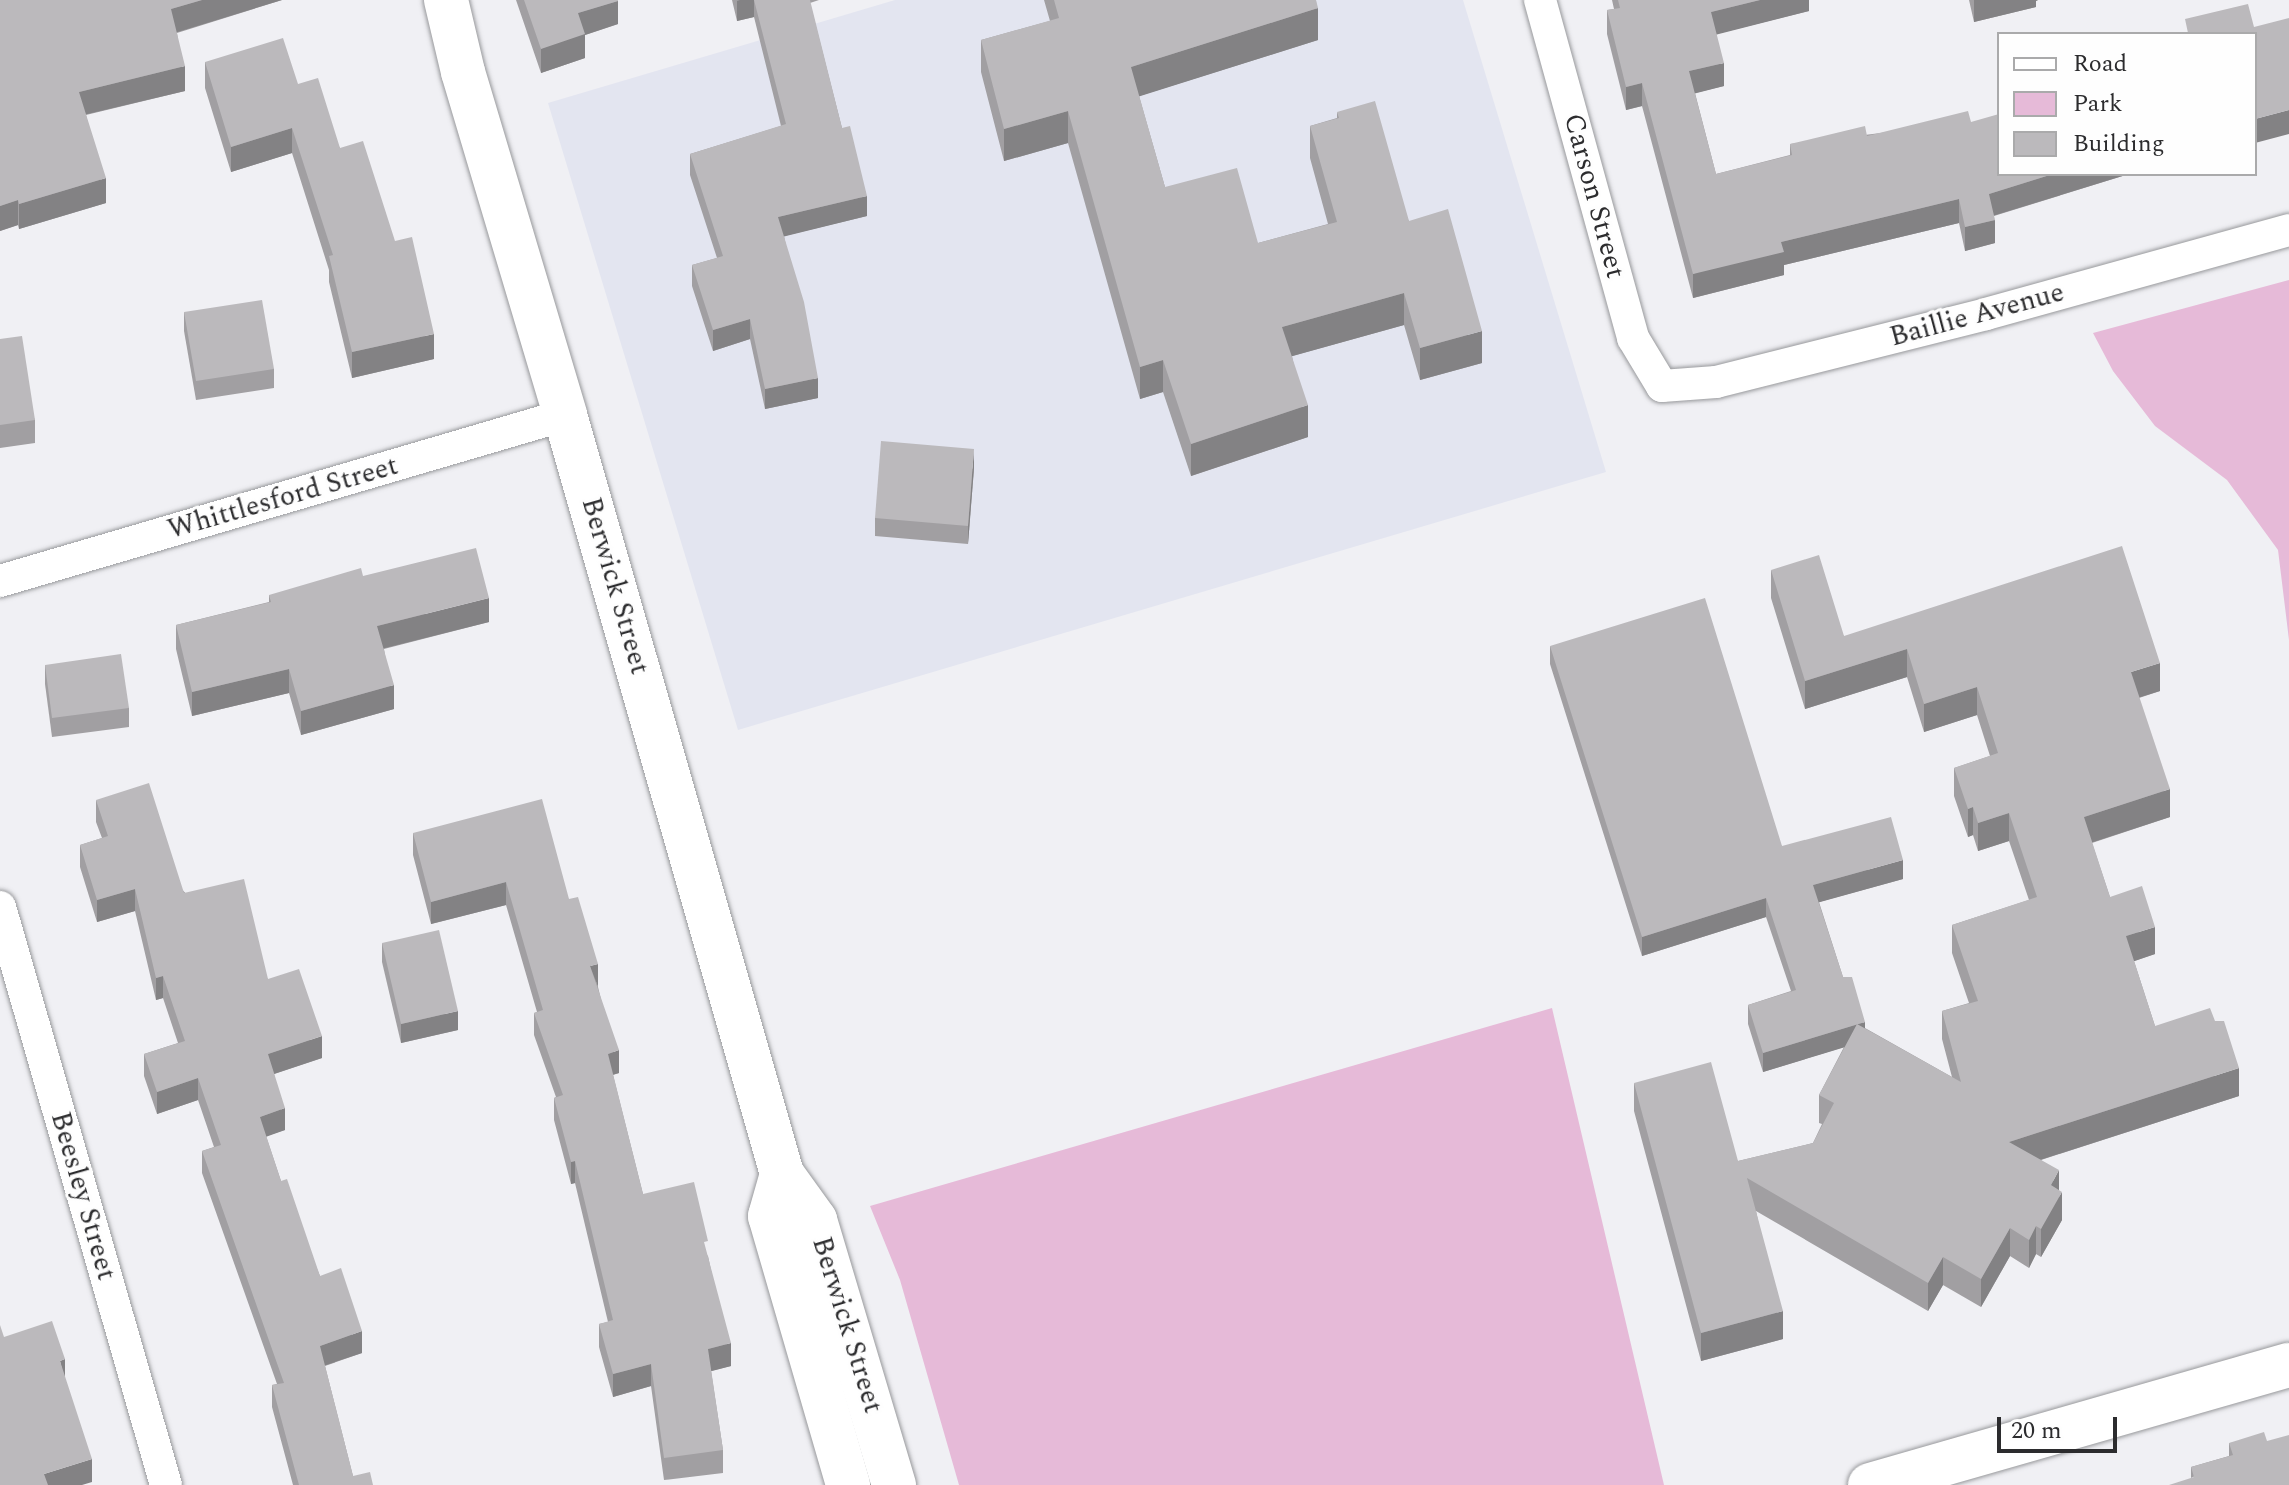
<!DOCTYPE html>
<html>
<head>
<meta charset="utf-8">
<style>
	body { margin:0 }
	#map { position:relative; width:2289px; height:1485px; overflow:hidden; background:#f0f0f4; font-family:Spectral,serif }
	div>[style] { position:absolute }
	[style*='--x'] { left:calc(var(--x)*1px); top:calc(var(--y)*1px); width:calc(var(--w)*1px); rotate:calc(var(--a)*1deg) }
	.built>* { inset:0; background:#e3e5f0 }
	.green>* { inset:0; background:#e6bad8 }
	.roads { filter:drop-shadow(0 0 2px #98999c) drop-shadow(0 0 2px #98999c) }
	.street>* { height:32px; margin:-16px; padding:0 16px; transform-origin:16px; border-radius:16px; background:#fff }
	.primary>* { height:44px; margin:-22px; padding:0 22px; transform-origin:22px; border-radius:22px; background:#fff }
	.wall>* { inset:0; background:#a19fa2 }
	.shaded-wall>* { inset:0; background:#838284 }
	.building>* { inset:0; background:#bbb9bc }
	span { translate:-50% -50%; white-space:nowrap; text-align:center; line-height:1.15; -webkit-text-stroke:6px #fefefe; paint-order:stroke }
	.street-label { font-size:28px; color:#2c2c2e }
	.legend { position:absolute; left:1997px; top:32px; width:260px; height:144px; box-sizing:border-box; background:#fefefe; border:2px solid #aaaaab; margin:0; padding:10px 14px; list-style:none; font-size:24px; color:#2c2c2e }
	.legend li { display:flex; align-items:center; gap:16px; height:40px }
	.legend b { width:40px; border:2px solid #aaaaab }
	.scale { position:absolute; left:1997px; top:1417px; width:120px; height:36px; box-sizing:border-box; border:4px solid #2c2c2e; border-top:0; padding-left:10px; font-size:24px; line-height:28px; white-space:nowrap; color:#2c2c2e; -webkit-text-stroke:6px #fefefe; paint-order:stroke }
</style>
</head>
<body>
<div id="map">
	<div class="built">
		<div style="clip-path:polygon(895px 0,1463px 0,1606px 472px,738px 730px,548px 103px)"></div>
	</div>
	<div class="green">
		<div style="clip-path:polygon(2289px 280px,2289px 640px,2278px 550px,2227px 480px,2155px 426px,2113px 371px,2093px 333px)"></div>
		<div style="clip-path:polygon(1552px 1008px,1664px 1485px,959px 1485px,900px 1280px,870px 1206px)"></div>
	</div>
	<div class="roads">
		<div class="street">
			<div style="--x:1540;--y:0;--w:351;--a:74.6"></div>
			<div style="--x:1633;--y:338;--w:56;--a:58.9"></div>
			<div style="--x:1662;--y:386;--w:54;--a:-4.2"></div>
			<div style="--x:1716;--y:382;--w:278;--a:-14.1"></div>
			<div style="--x:1986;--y:314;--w:314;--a:-15.5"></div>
			<div style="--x:0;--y:581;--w:589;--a:-16.37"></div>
			<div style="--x:0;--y:907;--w:601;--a:73.98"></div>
		</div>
		<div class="primary">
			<div style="--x:446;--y:0;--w:74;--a:76.7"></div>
			<div style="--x:463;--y:72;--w:358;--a:73.4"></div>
			<div style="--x:565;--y:415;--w:789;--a:74.04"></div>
			<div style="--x:782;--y:1174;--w:57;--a:54.3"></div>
			<div style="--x:815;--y:1220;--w:277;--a:73.4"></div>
			<div style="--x:782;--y:1174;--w:44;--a:105.9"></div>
			<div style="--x:770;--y:1216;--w:280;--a:73.8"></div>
			<div style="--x:1870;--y:1485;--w:436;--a:-16"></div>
		</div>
	</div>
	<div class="wall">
		<div style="clip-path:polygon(0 0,282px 0,177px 33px,185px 91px,86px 115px,106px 203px,19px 229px,18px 225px,0 231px)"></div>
		<div style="clip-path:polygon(516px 0,618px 0,618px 24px,585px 35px,585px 58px,541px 73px)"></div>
		<div style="clip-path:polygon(732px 0,819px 0,810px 3px,842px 128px,867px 216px,784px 236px,818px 398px,765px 409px,750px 339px,713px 351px,692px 286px,692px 265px,717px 258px,690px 175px,690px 154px,781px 126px,754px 17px,737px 21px)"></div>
		<div style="clip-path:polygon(1044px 0,1316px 0,1318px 40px,1139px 96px,1165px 187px,1258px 243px,1328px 224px,1310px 158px,1310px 126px,1337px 118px,1337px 112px,1409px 221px,1482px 363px,1420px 380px,1404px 325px,1292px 356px,1308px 437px,1191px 476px,1163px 392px,1140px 399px,1068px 143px,1004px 161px,981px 72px,981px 40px,1050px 21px)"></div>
		<div style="clip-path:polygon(1612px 0,1809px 0,1809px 11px,1716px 34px,1724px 86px,1695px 93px,1716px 174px,1790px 155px,1790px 144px,1971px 122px,1999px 174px,2129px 174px,1994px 216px,1995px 243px,1965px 251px,1959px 223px,1784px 265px,1784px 275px,1693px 298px,1642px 106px,1626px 110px,1607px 34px,1607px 10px,1614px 9px)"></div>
		<div style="clip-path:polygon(1969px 0,2038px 0,2036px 1px,2036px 7px,1974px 22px)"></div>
		<div style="clip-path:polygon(205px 62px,298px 84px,340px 148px,434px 359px,352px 378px,329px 282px,329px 270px,292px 153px,231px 172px,205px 88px)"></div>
		<div style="clip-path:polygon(184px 312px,274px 369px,274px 388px,196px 400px,184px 331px)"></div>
		<div style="clip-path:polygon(0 339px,35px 420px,35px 443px,0 448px)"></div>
		<div style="clip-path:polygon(974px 468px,968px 544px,875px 536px,875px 518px)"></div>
		<div style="clip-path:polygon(1771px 570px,1844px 636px,2160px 691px,2139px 698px,2170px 817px,2092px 843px,2110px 897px,2155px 954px,2134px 961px,2155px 1026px,2239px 1096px,2041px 1160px,2059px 1190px,2062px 1220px,2041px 1257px,2036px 1254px,2029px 1268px,2010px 1256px,1981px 1307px,1943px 1285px,1928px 1311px,1756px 1211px,1783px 1339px,1701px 1361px,1634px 1111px,1634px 1083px,1738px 1161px,1813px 1143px,1822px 1124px,1819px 1123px,1819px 1095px,1844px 1047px,1763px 1072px,1748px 1024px,1748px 1005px,1791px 991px,1766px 917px,1642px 956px,1550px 664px,1550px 646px,1782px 846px,1903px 879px,1819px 902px,1843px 977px,1865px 1028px,1952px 1077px,1942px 1039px,1942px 1011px,1969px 1003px,1952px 953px,1952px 925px,2029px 900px,2009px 841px,1978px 851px,1973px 835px,1968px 837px,1954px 796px,1954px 768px,1990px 756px,1977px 715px,1924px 732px,1907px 677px,1805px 709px,1771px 598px)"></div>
		<div style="clip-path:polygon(269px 595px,489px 622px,384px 649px,394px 709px,301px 735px,289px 693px,192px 716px,176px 649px,176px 625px,269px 602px)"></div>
		<div style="clip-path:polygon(45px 665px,129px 708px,129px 727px,52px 737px,45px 684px)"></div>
		<div style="clip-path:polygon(96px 800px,268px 979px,322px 1058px,274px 1074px,285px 1130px,266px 1136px,281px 1181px,320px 1276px,362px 1353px,325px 1366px,353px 1476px,373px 1485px,293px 1485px,272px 1407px,272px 1385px,277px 1384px,202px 1173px,202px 1151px,214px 1147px,198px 1100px,157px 1114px,144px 1076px,144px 1054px,178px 1043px,163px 998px,156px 1000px,135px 911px,97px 922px,80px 867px,80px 845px,102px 838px,96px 822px)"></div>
		<div style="clip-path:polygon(413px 833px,569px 899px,598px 987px,619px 1073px,613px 1075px,643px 1194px,708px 1256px,731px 1366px,711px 1371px,723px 1450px,723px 1473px,664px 1480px,651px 1386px,613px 1397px,599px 1347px,599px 1324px,608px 1322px,575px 1183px,571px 1184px,554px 1120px,554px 1098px,556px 1097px,534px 1035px,534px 1013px,537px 1012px,506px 905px,431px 924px,413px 855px)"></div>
		<div style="clip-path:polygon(382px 943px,458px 1030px,401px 1043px,382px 962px)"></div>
		<div style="clip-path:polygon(2267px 1441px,2191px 1478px,2191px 1467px,2229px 1456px,2229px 1443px)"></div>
	</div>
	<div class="shaded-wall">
		<div style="clip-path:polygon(202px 0,282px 0,171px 34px,171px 9px)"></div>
		<div style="clip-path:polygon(740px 0,754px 0,754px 17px,737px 21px,737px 1px)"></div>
		<div style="clip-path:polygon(1760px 0,1809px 0,1809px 11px,1711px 36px,1711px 12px)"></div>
		<div style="clip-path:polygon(1974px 0,2038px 0,2036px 1px,2036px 7px,1974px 22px)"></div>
		<div style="clip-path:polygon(618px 1px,618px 24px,585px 35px,585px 58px,541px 73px,541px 49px,578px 13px)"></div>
		<div style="clip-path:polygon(1318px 8px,1318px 40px,1131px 99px,1131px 67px)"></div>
		<div style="clip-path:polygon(1724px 63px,1724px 86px,1689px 95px,1689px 71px)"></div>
		<div style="clip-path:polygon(185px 66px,185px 91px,79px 116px,79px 92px)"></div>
		<div style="clip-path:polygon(1642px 83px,1642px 106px,1626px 110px,1626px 87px)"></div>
		<div style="clip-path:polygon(2289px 110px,2289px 134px,2255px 143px,2255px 119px)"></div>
		<div style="clip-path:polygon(1068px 111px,1068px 143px,1004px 161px,1004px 129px)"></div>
		<div style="clip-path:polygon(292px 128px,292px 153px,231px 172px,231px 147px)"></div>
		<div style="clip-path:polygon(2053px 174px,2129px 174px,1989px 217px,1989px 194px)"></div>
		<div style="clip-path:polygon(106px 178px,106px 203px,19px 229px,19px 204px)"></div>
		<div style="clip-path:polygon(867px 196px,867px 216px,778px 238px,778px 217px)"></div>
		<div style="clip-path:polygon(1959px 199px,1959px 223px,1784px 265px,1784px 275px,1693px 298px,1693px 274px,1781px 242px)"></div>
		<div style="clip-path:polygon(18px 200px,18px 225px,0 231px,0 206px)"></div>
		<div style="clip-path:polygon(1995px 220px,1995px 243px,1965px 251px,1965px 227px)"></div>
		<div style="clip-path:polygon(1404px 293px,1404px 325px,1282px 359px,1282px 327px)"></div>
		<div style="clip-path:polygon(750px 319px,750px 339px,713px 351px,713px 330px)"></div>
		<div style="clip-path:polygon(1482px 331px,1482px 363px,1420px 380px,1420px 348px)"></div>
		<div style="clip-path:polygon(434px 334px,434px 359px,352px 378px,352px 352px)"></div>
		<div style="clip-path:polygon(1163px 360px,1163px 392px,1140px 399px,1140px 367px)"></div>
		<div style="clip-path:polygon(818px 378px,818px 398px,765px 409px,765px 389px)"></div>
		<div style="clip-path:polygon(1308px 405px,1308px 437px,1191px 476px,1191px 444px)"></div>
		<div style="clip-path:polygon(974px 449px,974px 468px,968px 544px,968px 526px)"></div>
		<div style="clip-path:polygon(489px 598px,489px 622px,377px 650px,377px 626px)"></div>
		<div style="clip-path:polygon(1907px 649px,1907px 677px,1805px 709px,1805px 681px)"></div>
		<div style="clip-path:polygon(2160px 663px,2160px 691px,2131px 700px,2131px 672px)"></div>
		<div style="clip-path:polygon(289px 669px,289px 693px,192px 716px,192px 692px)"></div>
		<div style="clip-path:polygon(394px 685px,394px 709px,301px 735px,301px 711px)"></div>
		<div style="clip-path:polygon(1977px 687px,1977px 715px,1924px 732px,1924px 704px)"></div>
		<div style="clip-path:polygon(2170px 789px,2170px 817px,2084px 845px,2084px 817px)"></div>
		<div style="clip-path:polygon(1973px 807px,1973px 835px,1968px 837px,1968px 809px)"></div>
		<div style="clip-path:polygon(2009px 813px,2009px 841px,1978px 851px,1978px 823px)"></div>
		<div style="clip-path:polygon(1903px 860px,1903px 879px,1813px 904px,1813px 885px)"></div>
		<div style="clip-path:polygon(506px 882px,506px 905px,431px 924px,431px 902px)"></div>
		<div style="clip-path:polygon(135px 889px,135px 911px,97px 922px,97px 900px)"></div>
		<div style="clip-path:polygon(1766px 898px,1766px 917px,1642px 956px,1642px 937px)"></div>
		<div style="clip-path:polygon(2155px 927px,2155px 954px,2126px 964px,2126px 936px)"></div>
		<div style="clip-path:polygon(598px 964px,598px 987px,590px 966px)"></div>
		<div style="clip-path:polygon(163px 976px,163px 998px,156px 1000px,156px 978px)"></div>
		<div style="clip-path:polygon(458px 1011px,458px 1030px,401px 1043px,401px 1024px)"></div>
		<div style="clip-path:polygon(1865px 1022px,1865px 1041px,1763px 1072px,1763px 1053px)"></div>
		<div style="clip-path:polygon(322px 1036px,322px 1058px,268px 1076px,268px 1054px)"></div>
		<div style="clip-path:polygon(619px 1050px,619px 1073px,608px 1076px,608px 1054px)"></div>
		<div style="clip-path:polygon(2239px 1068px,2239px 1096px,2009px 1170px,2009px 1142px)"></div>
		<div style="clip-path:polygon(198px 1078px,198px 1100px,157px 1114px,157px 1092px)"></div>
		<div style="clip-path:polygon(285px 1108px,285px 1130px,260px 1139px,260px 1117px)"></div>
		<div style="clip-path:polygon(575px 1161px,575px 1183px,571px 1184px,571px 1162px)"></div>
		<div style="clip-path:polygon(2059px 1170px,2059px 1197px,2062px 1192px,2062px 1220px,2041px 1257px,2041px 1229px,2051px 1185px)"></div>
		<div style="clip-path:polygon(2036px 1226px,2036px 1254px,2029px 1268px,2029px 1240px)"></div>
		<div style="clip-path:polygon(2010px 1228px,2010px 1256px,1981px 1307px,1981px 1279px)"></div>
		<div style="clip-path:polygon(1943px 1257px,1943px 1285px,1928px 1311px,1928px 1283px)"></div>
		<div style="clip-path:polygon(1783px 1311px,1783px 1339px,1701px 1361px,1701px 1333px)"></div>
		<div style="clip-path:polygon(362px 1331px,362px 1353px,320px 1367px,320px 1346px)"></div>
		<div style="clip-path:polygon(731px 1343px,731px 1366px,708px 1372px,708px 1349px)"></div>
		<div style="clip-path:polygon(65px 1359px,65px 1383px,60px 1361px)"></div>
		<div style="clip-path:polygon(651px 1364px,651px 1386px,613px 1397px,613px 1374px)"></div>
		<div style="clip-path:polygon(92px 1459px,92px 1482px,82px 1485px,44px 1485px,44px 1474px)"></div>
	</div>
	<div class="building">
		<div style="clip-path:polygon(0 0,202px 0,171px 9px,185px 66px,79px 92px,106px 178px,19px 204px,18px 200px,0 206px)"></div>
		<div style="clip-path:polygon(524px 0,618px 0,618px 1px,578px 13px,585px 34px,541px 49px)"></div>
		<div style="clip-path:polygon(754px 0,810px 0,842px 128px,850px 126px,867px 196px,778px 217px,804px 302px,818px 378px,765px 389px,750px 319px,713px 330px,692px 265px,723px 256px,690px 154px,786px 124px)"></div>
		<div style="clip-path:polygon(1054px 0,1316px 0,1318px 8px,1131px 67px,1165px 187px,1237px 168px,1258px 243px,1337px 222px,1310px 126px,1339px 118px,1337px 112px,1375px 101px,1409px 221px,1448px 209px,1482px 331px,1420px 348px,1404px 293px,1282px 327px,1308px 405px,1191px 444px,1163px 360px,1140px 367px,1068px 111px,1004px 129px,981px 40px,1059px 18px)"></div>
		<div style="clip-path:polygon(1618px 0,1760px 0,1711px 12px,1724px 63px,1689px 71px,1716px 174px,1792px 155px,1790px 144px,1865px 126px,1867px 136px,1968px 111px,1971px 122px,1999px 114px,1999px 174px,2053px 174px,1989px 194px,1995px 220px,1965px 227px,1959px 199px,1781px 242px,1784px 252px,1693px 274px,1642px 83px,1626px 87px,1607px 10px,1620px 8px)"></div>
		<div style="clip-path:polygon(2248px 4px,2254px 27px,2289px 18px,2289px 110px,2255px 119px,2255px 34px,2186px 34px,2188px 33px,2185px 19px)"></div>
		<div style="clip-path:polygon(283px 38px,298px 84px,318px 78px,340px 148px,363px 141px,395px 241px,412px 237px,434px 334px,352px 352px,329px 256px,333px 255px,292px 128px,231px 147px,205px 62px)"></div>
		<div style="clip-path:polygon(262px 300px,274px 369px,196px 381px,184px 312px)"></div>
		<div style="clip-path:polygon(22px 336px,35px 420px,0 425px,0 339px)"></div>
		<div style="clip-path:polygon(881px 441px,974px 449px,968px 526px,875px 518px)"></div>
		<div style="clip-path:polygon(2122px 546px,2160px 663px,2131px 672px,2170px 789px,2084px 817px,2110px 897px,2142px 886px,2155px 927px,2126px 936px,2155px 1026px,2210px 1008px,2215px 1021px,2224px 1021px,2239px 1068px,2009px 1142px,2059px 1170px,2051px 1185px,2062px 1192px,2041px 1229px,2036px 1226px,2029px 1240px,2010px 1228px,1981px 1279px,1943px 1257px,1928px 1283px,1747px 1178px,1783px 1311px,1701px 1333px,1634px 1083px,1711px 1062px,1738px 1161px,1813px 1143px,1834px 1103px,1819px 1095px,1857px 1024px,1961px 1082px,1942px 1011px,1978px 1001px,1952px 925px,2037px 897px,2009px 813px,1978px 823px,1973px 807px,1968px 809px,1954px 768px,1998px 753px,1977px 687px,1924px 704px,1907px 649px,1805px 681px,1771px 570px,1819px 555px,1844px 636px)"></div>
		<div style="clip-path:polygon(476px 548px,489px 598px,377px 626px,394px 685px,301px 711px,289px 669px,192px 692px,176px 625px,271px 602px,269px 595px,361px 568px,363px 576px)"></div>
		<div style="clip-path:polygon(1705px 598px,1782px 846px,1891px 817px,1903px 860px,1813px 885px,1843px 977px,1852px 977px,1865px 1022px,1763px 1053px,1748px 1005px,1796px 990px,1766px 898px,1642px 937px,1550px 646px)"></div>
		<div style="clip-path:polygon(121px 654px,129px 708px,52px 718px,45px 665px)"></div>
		<div style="clip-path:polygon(149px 783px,184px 893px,244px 879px,268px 979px,299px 969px,322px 1036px,268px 1054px,285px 1108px,260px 1117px,281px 1181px,287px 1179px,320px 1276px,341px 1268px,362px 1331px,320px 1346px,353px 1476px,370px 1472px,373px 1485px,299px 1485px,272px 1385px,284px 1383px,202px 1151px,221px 1145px,198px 1078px,157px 1092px,144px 1054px,185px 1041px,163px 976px,156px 978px,135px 889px,97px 900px,80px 845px,108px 836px,96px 800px)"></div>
		<div style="clip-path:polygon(542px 799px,569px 899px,578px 897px,598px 964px,590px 966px,619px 1050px,608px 1054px,643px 1194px,694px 1182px,708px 1241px,704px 1242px,731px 1343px,708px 1349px,723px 1450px,664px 1458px,651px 1364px,613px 1374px,599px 1324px,613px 1320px,575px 1161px,571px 1162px,554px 1098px,563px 1095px,534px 1013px,543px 1010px,506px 882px,431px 902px,413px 833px)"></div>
		<div style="clip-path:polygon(439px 930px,458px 1011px,401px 1024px,382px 943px)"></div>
		<div style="clip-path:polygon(52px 1321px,65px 1359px,60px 1361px,92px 1459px,44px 1474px,48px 1485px,0 1485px,0 1325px,4px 1337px)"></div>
		<div style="clip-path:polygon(2264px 1432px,2267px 1441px,2289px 1435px,2289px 1485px,2169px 1485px,2194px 1477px,2191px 1467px,2233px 1455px,2229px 1443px)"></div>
	</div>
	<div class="street-label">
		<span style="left:1594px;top:196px;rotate:75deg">Carson Street</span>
		<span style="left:1977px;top:315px;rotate:-15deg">Baillie Avenue</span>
		<span style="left:283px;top:498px;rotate:-16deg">Whittlesford Street</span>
		<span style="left:615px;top:586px;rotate:74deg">Berwick Street</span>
		<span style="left:83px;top:1196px;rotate:74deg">Beesley Street</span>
		<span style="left:847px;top:1325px;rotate:73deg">Berwick Street</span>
	</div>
	<ul class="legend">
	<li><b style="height:10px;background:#fff"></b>Road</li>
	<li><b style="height:22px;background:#e6bad8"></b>Park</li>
	<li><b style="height:22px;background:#bbb9bc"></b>Building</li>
	</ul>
	<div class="scale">20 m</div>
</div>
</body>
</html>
